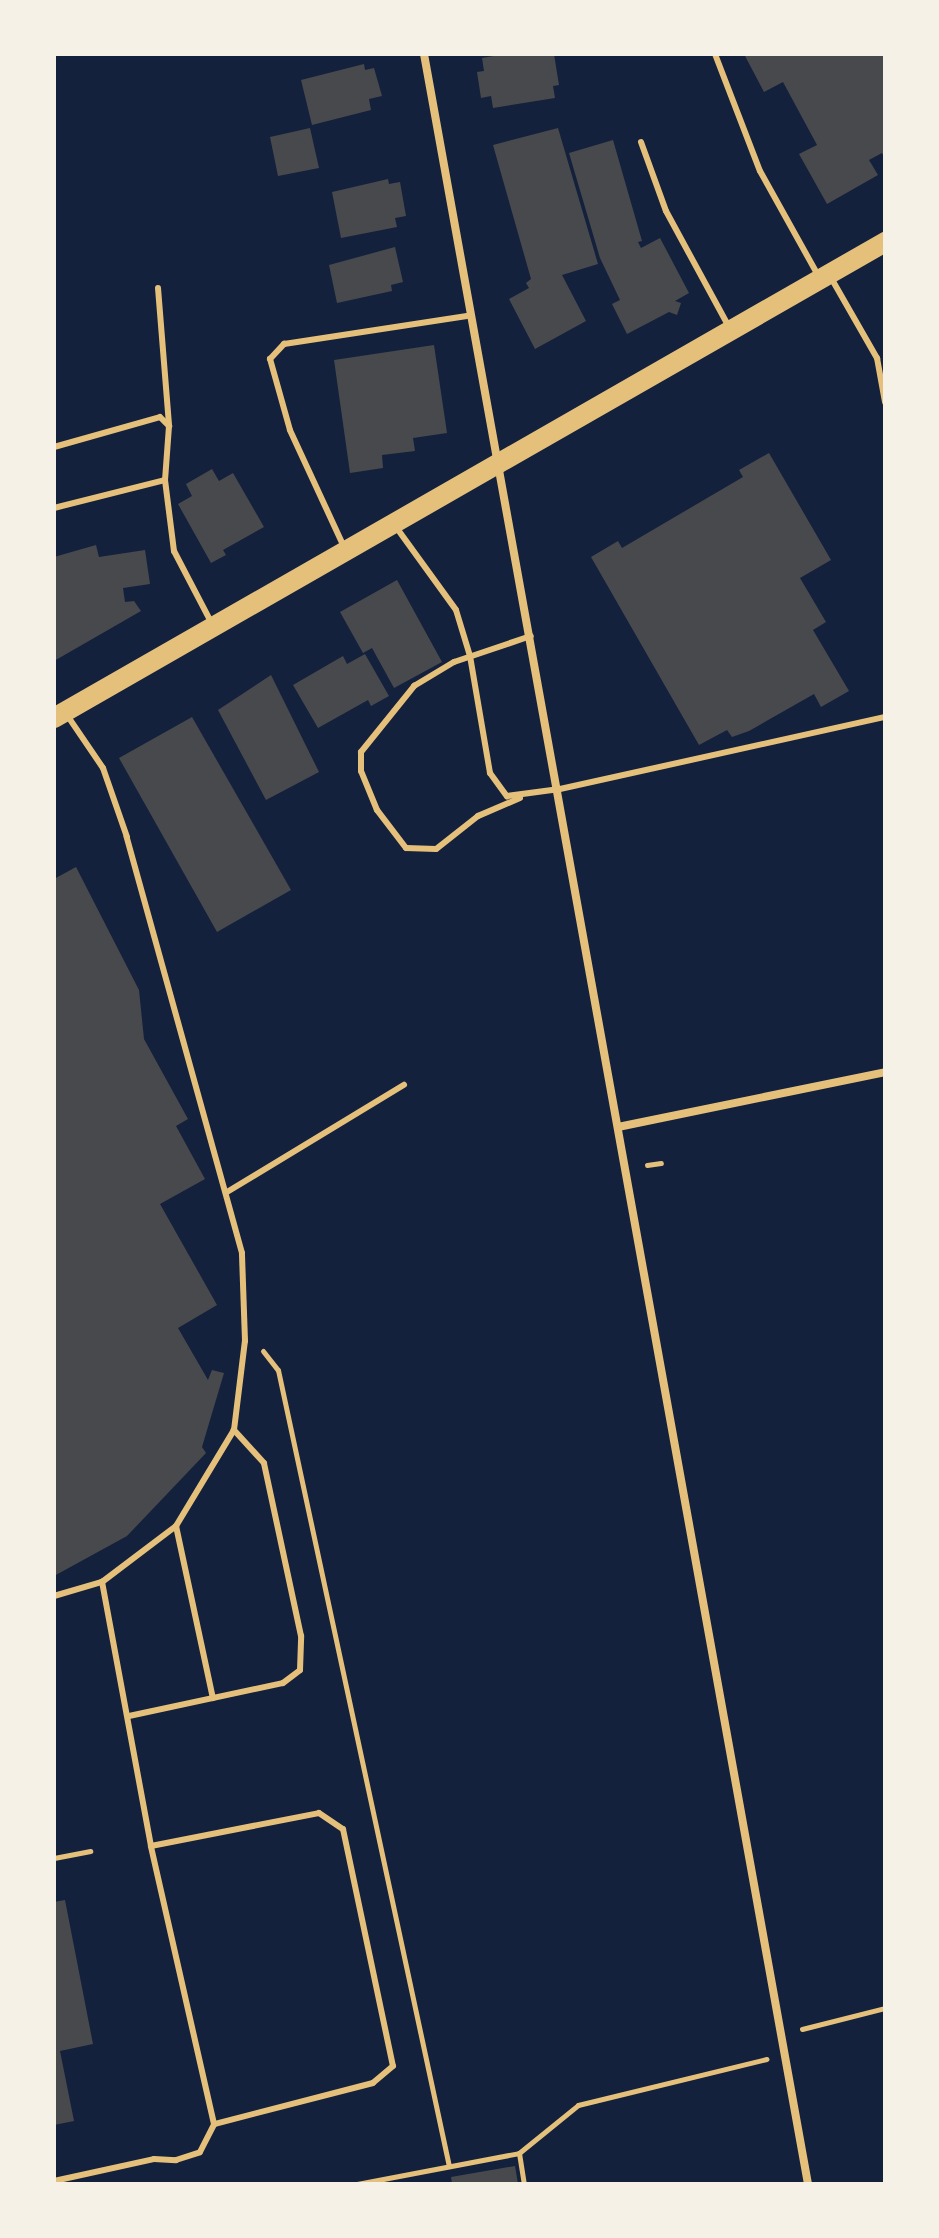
<!DOCTYPE html>
<html>
<head>
<meta charset="utf-8">
<style>
	body { margin:0 }
	#map { position:relative; width:939px; height:2238px; overflow:hidden; background:#14213d; font-family:Bitter,serif }
	div>[style] { position:absolute }
	[style*='--x'] { left:calc(var(--x)*1px); top:calc(var(--y)*1px); width:calc(var(--w)*1px); rotate:calc(var(--a)*1deg) }
	.building>* { inset:0; background:#48494c }
	.path>* { height:5px; margin:-2.5px; padding:0 2.5px; transform-origin:2.5px; border-radius:2.5px; background:#e5c07b }
	.service>* { height:6px; margin:-3px; padding:0 3px; transform-origin:3px; border-radius:3px; background:#e5c07b }
	.minor>* { height:8px; margin:-4px; padding:0 4px; transform-origin:4px; border-radius:4px; background:#e5c07b }
	.primary>* { height:20px; margin:-10px; padding:0 10px; transform-origin:10px; border-radius:10px; background:#e5c07b }
	span { translate:-50% -50%; white-space:nowrap; text-align:center; line-height:1.15; -webkit-text-stroke:7px #f6f1e7; paint-order:stroke }
	.frame { position:absolute; inset:0; border:56px solid #f6f1e7; pointer-events:none }
</style>
</head>
<body>
<div id="map">
	<div class="building">
		<div style="clip-path:polygon(505px 54px,554px 54px,559px 85px,553px 86px,555px 98px,493px 108px,491px 96px,481px 98px,477px 72px,484px 71px,482px 58px)"></div>
		<div style="clip-path:polygon(744px 54px,885px 54px,885px 159px,882px 153px,869px 160px,878px 175px,827px 204px,799px 154px,817px 145px,783px 82px,764px 92px)"></div>
		<div style="clip-path:polygon(364px 64px,365px 70px,374px 68px,382px 96px,369px 99px,371px 110px,312px 125px,301px 80px)"></div>
		<div style="clip-path:polygon(310px 128px,319px 168px,278px 176px,270px 137px)"></div>
		<div style="clip-path:polygon(558px 128px,598px 264px,562px 275px,586px 321px,535px 349px,509px 299px,529px 288px,526px 283px,531px 279px,493px 145px)"></div>
		<div style="clip-path:polygon(613px 140px,642px 241px,638px 242px,641px 248px,660px 238px,689px 293px,675px 301px,681px 303px,677px 315px,669px 312px,627px 334px,612px 304px,620px 300px,600px 258px,569px 153px)"></div>
		<div style="clip-path:polygon(388px 179px,389px 184px,400px 182px,406px 216px,395px 218px,397px 227px,341px 238px,332px 192px)"></div>
		<div style="clip-path:polygon(395px 247px,403px 282px,391px 285px,392px 291px,337px 303px,329px 265px)"></div>
		<div style="clip-path:polygon(434px 345px,447px 433px,413px 438px,415px 451px,382px 455px,383px 468px,350px 473px,334px 360px)"></div>
		<div style="clip-path:polygon(769px 453px,831px 560px,800px 578px,826px 622px,813px 630px,849px 691px,821px 707px,814px 694px,749px 731px,732px 737px,727px 730px,699px 745px,591px 557px,618px 541px,622px 548px,743px 477px,739px 470px)"></div>
		<div style="clip-path:polygon(212px 469px,219px 481px,233px 473px,264px 527px,223px 550px,226px 555px,211px 563px,178px 504px,192px 496px,186px 484px)"></div>
		<div style="clip-path:polygon(96px 545px,99px 557px,145px 550px,150px 584px,123px 588px,125px 602px,134px 601px,141px 611px,54px 661px,54px 557px)"></div>
		<div style="clip-path:polygon(397px 580px,442px 662px,394px 688px,372px 648px,363px 653px,340px 612px)"></div>
		<div style="clip-path:polygon(365px 654px,389px 696px,371px 706px,368px 700px,318px 728px,293px 685px,343px 656px,347px 664px)"></div>
		<div style="clip-path:polygon(271px 675px,319px 772px,266px 800px,218px 710px)"></div>
		<div style="clip-path:polygon(192px 717px,291px 890px,217px 932px,119px 758px)"></div>
		<div style="clip-path:polygon(76px 867px,139px 990px,144px 1039px,188px 1119px,176px 1126px,205px 1179px,160px 1204px,217px 1305px,178px 1328px,208px 1380px,212px 1370px,224px 1373px,202px 1447px,206px 1453px,127px 1536px,54px 1576px,54px 879px)"></div>
		<div style="clip-path:polygon(65px 1900px,93px 2044px,60px 2051px,74px 2121px,54px 2125px,54px 1902px)"></div>
		<div style="clip-path:polygon(515px 2166px,518px 2184px,452px 2184px,451px 2177px)"></div>
	</div>
	<div class="path">
		<div style="--x:647;--y:1165;--w:14;--a:-8"></div>
		<div style="--x:263;--y:1351;--w:24;--a:52"></div>
		<div style="--x:278;--y:1370;--w:814;--a:77.88"></div>
		<div style="--x:54;--y:1858;--w:37;--a:-11"></div>
		<div style="--x:802;--y:2029;--w:86;--a:-14.2"></div>
		<div style="--x:519;--y:2153;--w:31;--a:81"></div>
		<div style="--x:357;--y:2184;--w:165;--a:-10.8"></div>
		<div style="--x:519;--y:2153;--w:76;--a:-39.1"></div>
		<div style="--x:578;--y:2105;--w:194;--a:-13.7"></div>
	</div>
	<div class="service">
		<div style="--x:715;--y:54;--w:125;--a:69"></div>
		<div style="--x:760;--y:171;--w:121;--a:60.9"></div>
		<div style="--x:641;--y:142;--w:73;--a:70.1"></div>
		<div style="--x:666;--y:211;--w:132;--a:61.5"></div>
		<div style="--x:830;--y:276;--w:95;--a:60.2"></div>
		<div style="--x:877;--y:358;--w:45;--a:79.7"></div>
		<div style="--x:158;--y:288;--w:138;--a:85.4"></div>
		<div style="--x:54;--y:447;--w:110;--a:-15.8"></div>
		<div style="--x:160;--y:417;--w:13;--a:45"></div>
		<div style="--x:169;--y:426;--w:54;--a:94.2"></div>
		<div style="--x:165;--y:480;--w:72;--a:82.8"></div>
		<div style="--x:174;--y:551;--w:80;--a:62.5"></div>
		<div style="--x:54;--y:508;--w:114;--a:-14.2"></div>
		<div style="--x:396;--y:527;--w:102;--a:54.1"></div>
		<div style="--x:456;--y:610;--w:48;--a:73.1"></div>
		<div style="--x:470;--y:656;--w:119;--a:80.3"></div>
		<div style="--x:490;--y:773;--w:29;--a:54"></div>
		<div style="--x:507;--y:796;--w:53;--a:-7.5"></div>
		<div style="--x:560;--y:789;--w:333;--a:-12.5"></div>
		<div style="--x:344;--y:547;--w:129;--a:-114.8"></div>
		<div style="--x:290;--y:430;--w:74;--a:-105.7"></div>
		<div style="--x:270;--y:359;--w:21;--a:-47"></div>
		<div style="--x:284;--y:344;--w:185;--a:-8.7"></div>
		<div style="--x:520;--y:798;--w:46;--a:156.8"></div>
		<div style="--x:478;--y:816;--w:53;--a:141.8"></div>
		<div style="--x:436;--y:849;--w:30;--a:-178"></div>
		<div style="--x:406;--y:848;--w:48;--a:-127.3"></div>
		<div style="--x:377;--y:810;--w:42;--a:-112.3"></div>
		<div style="--x:361;--y:771;--w:19;--a:-90"></div>
		<div style="--x:361;--y:752;--w:85;--a:-51.2"></div>
		<div style="--x:414;--y:686;--w:47;--a:-31"></div>
		<div style="--x:454;--y:662;--w:81;--a:-18.7"></div>
		<div style="--x:227;--y:1192;--w:207;--a:-31.2"></div>
		<div style="--x:176;--y:1526;--w:176;--a:77.9"></div>
		<div style="--x:54;--y:1596;--w:50;--a:-16.3"></div>
		<div style="--x:102;--y:1582;--w:93;--a:-37.1"></div>
		<div style="--x:176;--y:1526;--w:112;--a:-58.9"></div>
		<div style="--x:234;--y:1430;--w:90;--a:-83"></div>
		<div style="--x:245;--y:1341;--w:88;--a:-92"></div>
		<div style="--x:242;--y:1253;--w:432;--a:-105.5"></div>
		<div style="--x:127;--y:837;--w:73;--a:-109.2"></div>
		<div style="--x:103;--y:768;--w:64;--a:-124.2"></div>
		<div style="--x:129;--y:1716;--w:157;--a:-12.1"></div>
		<div style="--x:283;--y:1683;--w:21;--a:-37"></div>
		<div style="--x:300;--y:1670;--w:34;--a:-88"></div>
		<div style="--x:301;--y:1636;--w:177;--a:-102.1"></div>
		<div style="--x:264;--y:1463;--w:45;--a:-132.3"></div>
		<div style="--x:151;--y:1846;--w:171;--a:-11.1"></div>
		<div style="--x:319;--y:1813;--w:29;--a:34"></div>
		<div style="--x:343;--y:1829;--w:242;--a:78.1"></div>
		<div style="--x:393;--y:2066;--w:26;--a:140"></div>
		<div style="--x:373;--y:2083;--w:164;--a:165.5"></div>
		<div style="--x:54;--y:2181;--w:102;--a:-12.4"></div>
		<div style="--x:154;--y:2159;--w:22;--a:3"></div>
		<div style="--x:176;--y:2160;--w:25;--a:-18"></div>
		<div style="--x:200;--y:2152;--w:31;--a:-63"></div>
		<div style="--x:214;--y:2124;--w:285;--a:-102.8"></div>
		<div style="--x:151;--y:1846;--w:269;--a:-100.5"></div>
	</div>
	<div class="minor">
		<div style="--x:424;--y:54;--w:2164;--a:79.78"></div>
		<div style="--x:618;--y:1127;--w:273;--a:-11.6"></div>
	</div>
	<div class="primary">
		<div style="--x:54;--y:718;--w:958;--a:-29.8"></div>
	</div>
	<div class="frame"></div>
</div>
</body>
</html>
